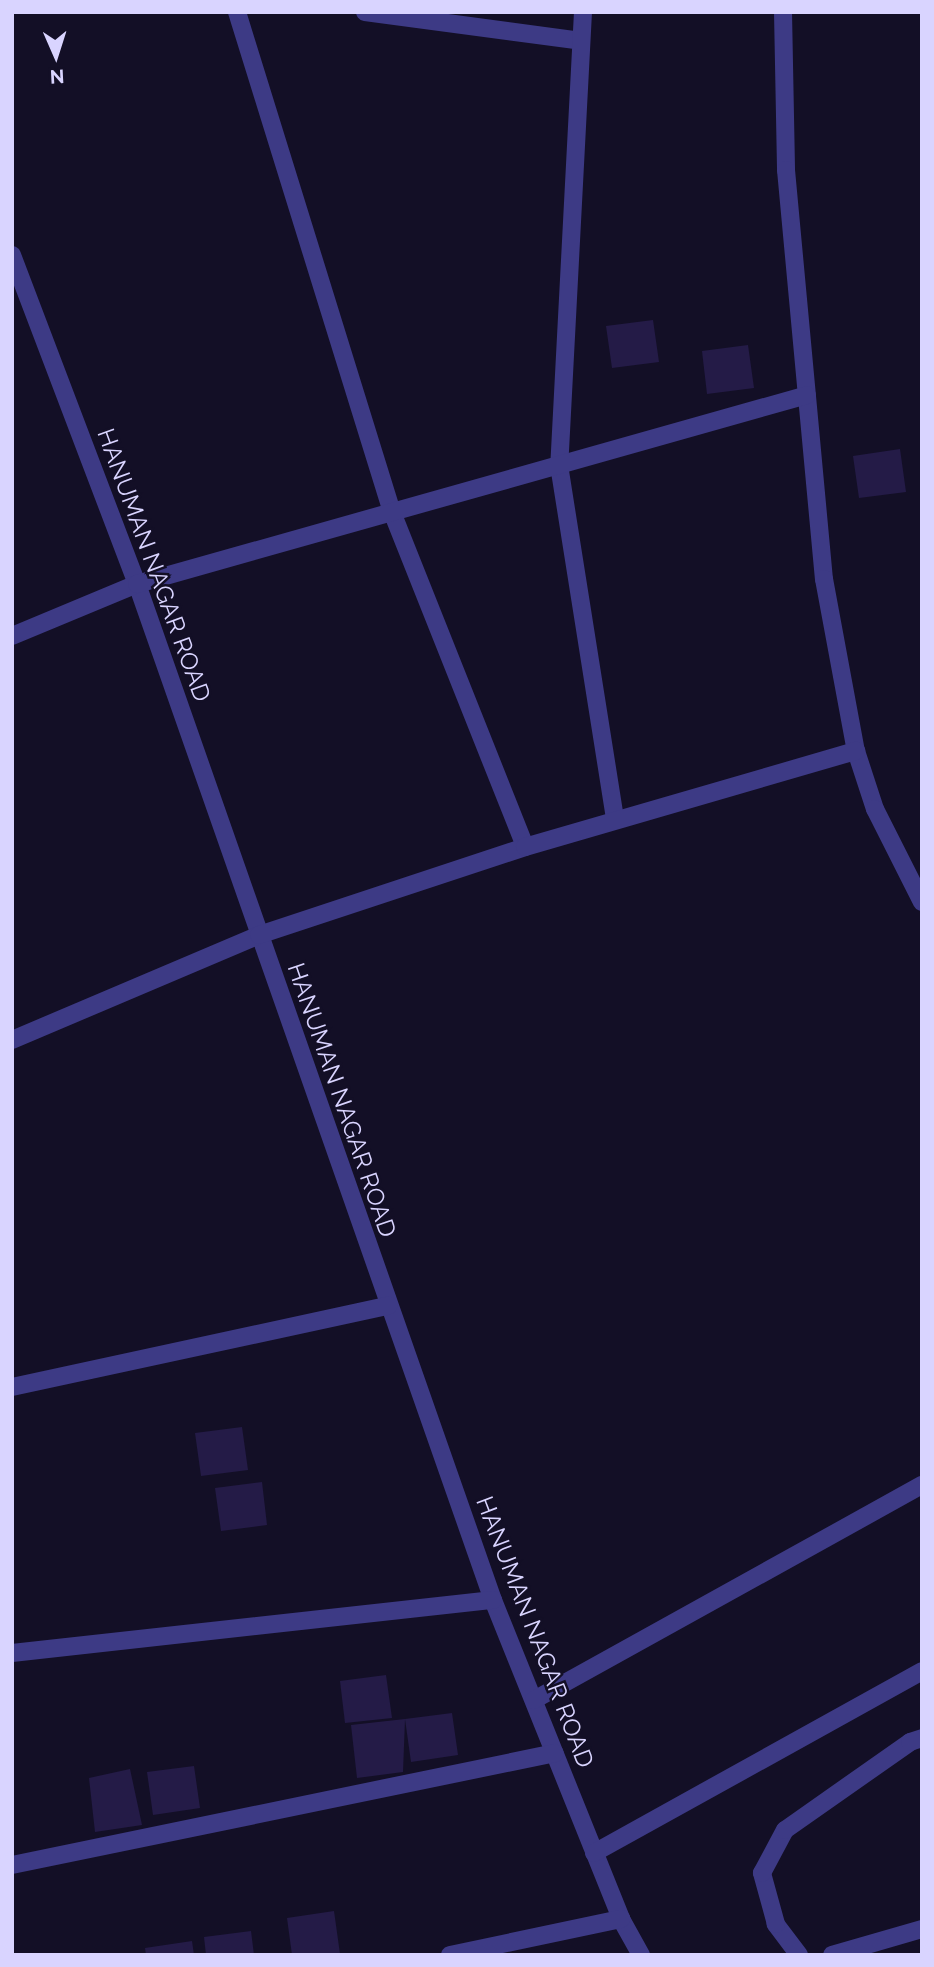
<!DOCTYPE html>
<html>
<head>
<meta charset="utf-8">
<style>
	body { margin:0 }
	#map { position:relative; width:934px; height:1967px; overflow:hidden; background:#130f26; font-family:Raleway,sans-serif }
	div>[style] { position:absolute }
	[style*='--x'] { left:calc(var(--x)*1px); top:calc(var(--y)*1px); width:calc(var(--w)*1px); rotate:calc(var(--a)*1deg) }
	.building>* { inset:0; background:#241b47 }
	.minor>* { height:18px; margin:-9px; padding:0 9px; transform-origin:9px; border-radius:9px; background:#3d3a85 }
	span { translate:-50% -50%; white-space:nowrap; text-align:center; line-height:1.15; -webkit-text-stroke:5px #130f26; paint-order:stroke }
	.street-label { font-size:24px; color:#d9d4ff }
	.frame { position:absolute; inset:0; border:14px solid #d9d4ff; pointer-events:none }
	.north { position:absolute; left:21px; top:21px; width:70px; height:70px; -webkit-text-stroke:5px #130f26; paint-order:stroke; rotate:177deg; font-size:19px; font-weight:700; line-height:28px; text-align:center; color:#d9d4ff }
	.north::after { content:''; display:block; margin:auto; width:24px; height:32px; background:#d9d4ff; clip-path:polygon(50% 0,100% 100%,50% 72%,0 100%) }
</style>
</head>
<body>
<div id="map">
	<div class="building">
		<div style="clip-path:polygon(653px 320px,659px 362px,612px 368px,606px 326px)"></div>
		<div style="clip-path:polygon(748px 345px,754px 388px,707px 394px,702px 351px)"></div>
		<div style="clip-path:polygon(900px 449px,906px 492px,859px 498px,853px 456px)"></div>
		<div style="clip-path:polygon(242px 1427px,248px 1470px,201px 1476px,195px 1433px)"></div>
		<div style="clip-path:polygon(262px 1482px,267px 1525px,221px 1531px,215px 1488px)"></div>
		<div style="clip-path:polygon(386px 1675px,392px 1718px,345px 1723px,340px 1681px)"></div>
		<div style="clip-path:polygon(452px 1713px,458px 1755px,411px 1762px,405px 1719px)"></div>
		<div style="clip-path:polygon(405px 1719px,403px 1772px,357px 1778px,351px 1725px)"></div>
		<div style="clip-path:polygon(194px 1766px,200px 1808px,153px 1815px,147px 1772px)"></div>
		<div style="clip-path:polygon(130px 1769px,142px 1825px,95px 1832px,89px 1778px)"></div>
		<div style="clip-path:polygon(334px 1911px,340px 1954px,292px 1955px,287px 1918px)"></div>
		<div style="clip-path:polygon(251px 1931px,254px 1955px,206px 1955px,204px 1937px)"></div>
		<div style="clip-path:polygon(192px 1941px,194px 1955px,146px 1955px,145px 1948px)"></div>
	</div>
	<div class="minor">
		<div style="--x:237;--y:12;--w:523;--a:72.78"></div>
		<div style="--x:392;--y:512;--w:360;--a:68.3"></div>
		<div style="--x:365;--y:12;--w:218;--a:7.6"></div>
		<div style="--x:583;--y:12;--w:454;--a:93"></div>
		<div style="--x:559;--y:465;--w:359;--a:81"></div>
		<div style="--x:783;--y:12;--w:158;--a:88.9"></div>
		<div style="--x:786;--y:170;--w:411;--a:84.7"></div>
		<div style="--x:824;--y:579;--w:175;--a:79.5"></div>
		<div style="--x:856;--y:751;--w:61;--a:71.9"></div>
		<div style="--x:875;--y:809;--w:104;--a:63.2"></div>
		<div style="--x:12;--y:255;--w:352;--a:69.2"></div>
		<div style="--x:137;--y:584;--w:1077;--a:70.69"></div>
		<div style="--x:493;--y:1600;--w:344;--a:68.1"></div>
		<div style="--x:621;--y:1919;--w:41;--a:60.9"></div>
		<div style="--x:12;--y:636;--w:135;--a:-22.6"></div>
		<div style="--x:137;--y:584;--w:696;--a:-15.75"></div>
		<div style="--x:12;--y:1040;--w:268;--a:-23"></div>
		<div style="--x:259;--y:935;--w:280;--a:-18.3"></div>
		<div style="--x:525;--y:847;--w:345;--a:-16.2"></div>
		<div style="--x:12;--y:1387;--w:385;--a:-12.2"></div>
		<div style="--x:12;--y:1653;--w:484;--a:-6.3"></div>
		<div style="--x:534;--y:1700;--w:444;--a:-29"></div>
		<div style="--x:594;--y:1853;--w:375;--a:-29"></div>
		<div style="--x:12;--y:1865;--w:554;--a:-11.65"></div>
		<div style="--x:450;--y:1955;--w:175;--a:-11.9"></div>
		<div style="--x:799;--y:1955;--w:39;--a:-127"></div>
		<div style="--x:776;--y:1924;--w:53;--a:-105.4"></div>
		<div style="--x:762;--y:1873;--w:49;--a:-61.9"></div>
		<div style="--x:785;--y:1830;--w:153;--a:-35.1"></div>
		<div style="--x:910;--y:1742;--w:13;--a:-18"></div>
		<div style="--x:832;--y:1955;--w:94;--a:-16.1"></div>
	</div>
	<div class="street-label">
		<span style="left:154px;top:565px;rotate:70deg">HANUMAN NAGAR ROAD</span>
		<span style="left:342px;top:1100px;rotate:71deg">HANUMAN NAGAR ROAD</span>
		<span style="left:535px;top:1632px;rotate:69deg">HANUMAN NAGAR ROAD</span>
	</div>
	<div class="frame"></div>
	<div class="north">N</div>
</div>
</body>
</html>
